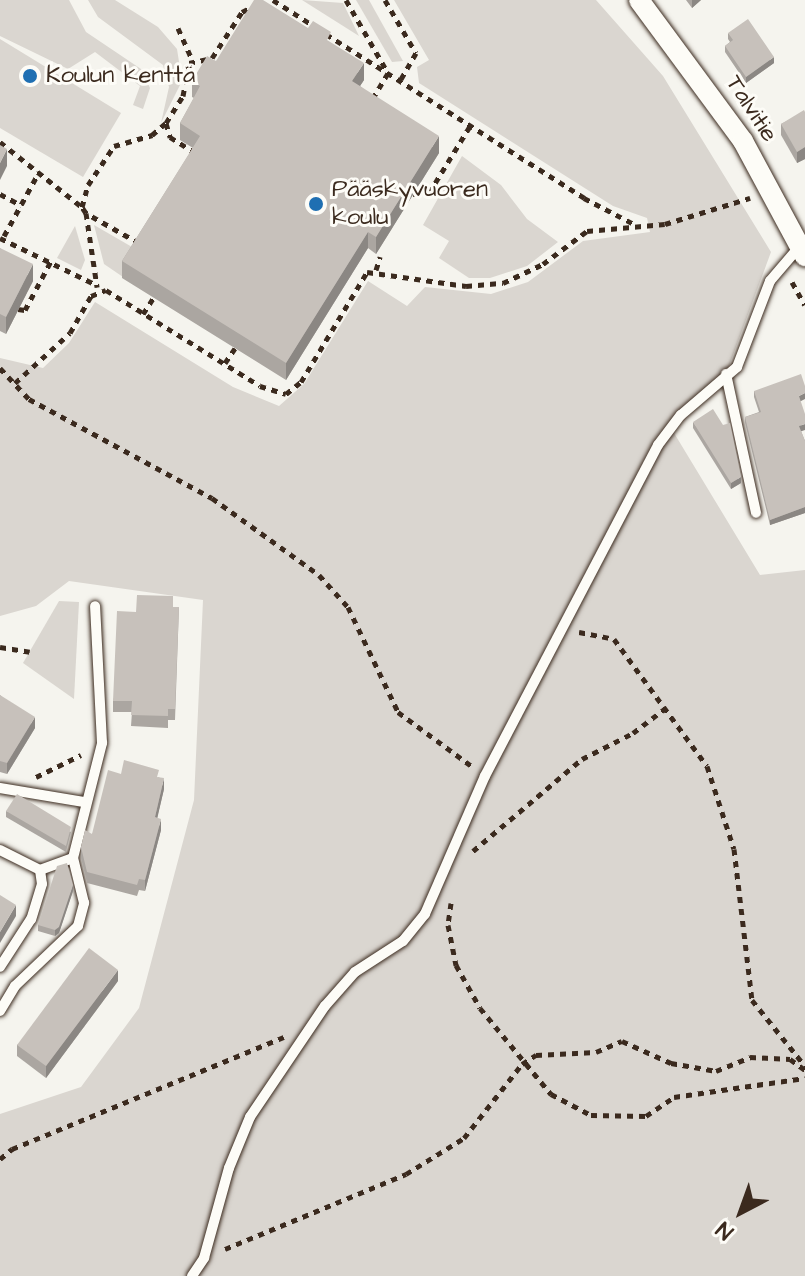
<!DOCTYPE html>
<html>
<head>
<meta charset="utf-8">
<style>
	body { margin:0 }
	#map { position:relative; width:805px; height:1276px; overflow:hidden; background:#f5f4ee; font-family:"Architects Daughter",sans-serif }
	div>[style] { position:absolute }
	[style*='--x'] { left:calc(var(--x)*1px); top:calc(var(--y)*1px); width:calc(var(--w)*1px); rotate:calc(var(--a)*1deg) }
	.green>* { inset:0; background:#dad6d0 }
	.path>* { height:5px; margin-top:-2.5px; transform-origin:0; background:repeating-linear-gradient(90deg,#3b2a1e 0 6px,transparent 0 12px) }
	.roads { filter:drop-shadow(0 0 2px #3b2a1e) drop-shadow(0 0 2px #3b2a1e) }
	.lane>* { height:10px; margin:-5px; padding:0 5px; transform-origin:5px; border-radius:5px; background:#fdfcf7 }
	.street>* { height:20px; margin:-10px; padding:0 10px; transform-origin:10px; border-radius:10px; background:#fdfcf7 }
	.wall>* { inset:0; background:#aba6a1 }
	.shaded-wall>* { inset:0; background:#8b8783 }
	.building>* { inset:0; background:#c7c1bb }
	.dots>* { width:22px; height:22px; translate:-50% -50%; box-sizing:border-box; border:4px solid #fdfcf7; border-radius:50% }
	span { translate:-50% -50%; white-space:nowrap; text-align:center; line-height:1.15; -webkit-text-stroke:6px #fdfcf7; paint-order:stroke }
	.poi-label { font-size:24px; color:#3b2a1e }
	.left { translate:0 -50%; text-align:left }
	.street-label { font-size:24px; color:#3b2a1e }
	.north { position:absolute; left:701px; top:1172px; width:80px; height:80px; -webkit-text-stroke:6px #fdfcf7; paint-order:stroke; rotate:221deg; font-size:22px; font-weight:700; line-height:32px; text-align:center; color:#3b2a1e }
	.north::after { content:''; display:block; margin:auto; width:28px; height:36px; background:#3b2a1e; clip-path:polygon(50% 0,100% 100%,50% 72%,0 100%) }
</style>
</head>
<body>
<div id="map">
	<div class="green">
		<div style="clip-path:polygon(0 0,69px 0,86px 32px,141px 69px,150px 88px,143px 109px,133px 105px,140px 86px,95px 52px,68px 69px,0 36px)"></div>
		<div style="clip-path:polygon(88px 0,115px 0,158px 27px,177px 49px,182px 81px,161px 123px,169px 87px,163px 65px,98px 17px)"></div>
		<div style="clip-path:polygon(302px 0,343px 3px,359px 36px)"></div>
		<div style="clip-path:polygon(356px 0,369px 0,403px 61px,392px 62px)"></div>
		<div style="clip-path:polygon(394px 0,596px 0,663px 76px,771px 252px,726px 374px,671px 428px,760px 575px,805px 570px,805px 1276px,0 1276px,0 1114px,81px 1087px,139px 1008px,194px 800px,203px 600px,69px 581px,36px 606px,0 616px,0 358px,43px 368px,69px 343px,95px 302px,233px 387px,279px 406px,304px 384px,368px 281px,407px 306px,425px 287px,491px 294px,528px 282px,583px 241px,650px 232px,647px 218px,613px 206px,419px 83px,417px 67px,429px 60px)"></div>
		<div style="clip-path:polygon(0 39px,121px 113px,83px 177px,0 128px)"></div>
		<div style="clip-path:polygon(462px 156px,501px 185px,527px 219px,558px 242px,527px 266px,490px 278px,469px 278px,439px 258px,449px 241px,423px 225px)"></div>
		<div style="clip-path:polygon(94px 225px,139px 251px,123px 277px,104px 264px)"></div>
		<div style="clip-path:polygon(75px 226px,85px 260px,81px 270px,57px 258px)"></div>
		<div style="clip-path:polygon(59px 601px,79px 602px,74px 699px,23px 663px)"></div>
	</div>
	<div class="path">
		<div style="--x:273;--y:0;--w:49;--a:32.4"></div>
		<div style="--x:346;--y:0;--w:84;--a:60.1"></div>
		<div style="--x:388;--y:73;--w:29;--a:121"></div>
		<div style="--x:385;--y:0;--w:61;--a:59.7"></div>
		<div style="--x:416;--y:53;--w:32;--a:120"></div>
		<div style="--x:178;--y:28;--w:35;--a:66"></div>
		<div style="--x:326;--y:34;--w:306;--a:32.4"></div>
		<div style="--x:584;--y:198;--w:56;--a:27.5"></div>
		<div style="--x:212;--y:58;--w:55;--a:-56.9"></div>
		<div style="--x:242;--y:12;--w:11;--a:-27"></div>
		<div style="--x:166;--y:123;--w:15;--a:74"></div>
		<div style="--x:170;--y:137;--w:28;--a:32"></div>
		<div style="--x:0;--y:142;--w:105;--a:38.4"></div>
		<div style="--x:0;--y:194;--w:24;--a:28"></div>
		<div style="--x:413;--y:194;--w:16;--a:-4"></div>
		<div style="--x:429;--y:193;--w:79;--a:-58.5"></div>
		<div style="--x:86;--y:213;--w:75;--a:81.5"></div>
		<div style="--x:4;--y:236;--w:73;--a:-61.3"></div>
		<div style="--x:0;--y:238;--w:108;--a:25.9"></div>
		<div style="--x:139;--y:243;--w:61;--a:-150.5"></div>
		<div style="--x:86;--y:213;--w:7;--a:-124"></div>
		<div style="--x:82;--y:207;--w:23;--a:-75"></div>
		<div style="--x:88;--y:185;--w:47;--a:-56.3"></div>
		<div style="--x:114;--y:146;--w:40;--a:-16"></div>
		<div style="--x:152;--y:135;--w:18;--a:-41"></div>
		<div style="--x:166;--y:123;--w:32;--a:-58"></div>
		<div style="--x:183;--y:96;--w:34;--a:-80"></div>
		<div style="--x:189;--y:63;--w:24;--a:-12"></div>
		<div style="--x:376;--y:270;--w:14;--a:-73"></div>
		<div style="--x:792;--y:282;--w:26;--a:61"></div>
		<div style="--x:18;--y:309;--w:7;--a:8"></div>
		<div style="--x:25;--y:310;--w:55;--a:-62"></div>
		<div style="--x:143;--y:314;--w:20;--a:-57"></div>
		<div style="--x:225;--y:363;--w:18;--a:-56"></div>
		<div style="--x:0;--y:368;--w:42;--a:46.9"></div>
		<div style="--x:29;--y:399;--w:208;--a:28.4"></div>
		<div style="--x:212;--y:498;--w:132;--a:35.7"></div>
		<div style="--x:319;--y:575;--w:43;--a:47.8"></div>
		<div style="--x:348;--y:607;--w:116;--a:64.5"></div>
		<div style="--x:398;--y:712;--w:93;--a:36.3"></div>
		<div style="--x:15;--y:383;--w:74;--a:-42.3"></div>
		<div style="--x:70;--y:333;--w:43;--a:-60.4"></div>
		<div style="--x:91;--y:296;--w:16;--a:-22"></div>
		<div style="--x:106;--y:290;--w:181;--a:31.9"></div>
		<div style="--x:260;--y:386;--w:27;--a:17"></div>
		<div style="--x:286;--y:394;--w:19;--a:-39"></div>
		<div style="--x:301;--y:382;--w:128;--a:-59"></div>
		<div style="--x:367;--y:272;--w:100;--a:8"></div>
		<div style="--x:466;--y:286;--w:37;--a:-5"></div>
		<div style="--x:503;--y:283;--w:44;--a:-25.4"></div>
		<div style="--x:543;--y:264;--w:55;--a:-36.9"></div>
		<div style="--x:587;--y:231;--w:78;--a:-5.1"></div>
		<div style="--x:665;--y:224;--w:89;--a:-17"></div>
		<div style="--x:579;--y:632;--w:36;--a:11"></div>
		<div style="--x:614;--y:639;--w:157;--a:53.8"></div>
		<div style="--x:707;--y:766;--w:87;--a:72"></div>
		<div style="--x:734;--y:849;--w:152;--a:83.2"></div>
		<div style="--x:752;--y:1000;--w:85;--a:51.2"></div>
		<div style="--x:0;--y:647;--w:30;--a:9"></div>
		<div style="--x:36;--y:777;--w:50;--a:-26.1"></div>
		<div style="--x:473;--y:851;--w:143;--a:-40.2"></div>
		<div style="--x:582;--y:759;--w:57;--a:-27"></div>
		<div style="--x:633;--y:733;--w:43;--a:-37.4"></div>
		<div style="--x:451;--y:903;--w:22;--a:98"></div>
		<div style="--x:448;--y:925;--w:41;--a:78.7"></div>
		<div style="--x:456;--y:965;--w:49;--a:60.8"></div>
		<div style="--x:480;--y:1008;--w:112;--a:50.5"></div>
		<div style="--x:551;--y:1094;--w:45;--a:27.7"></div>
		<div style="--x:591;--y:1115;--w:55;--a:1"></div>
		<div style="--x:646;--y:1116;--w:34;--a:-34"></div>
		<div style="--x:674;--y:1097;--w:132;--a:-8.3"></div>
		<div style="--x:0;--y:1159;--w:16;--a:-40"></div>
		<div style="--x:12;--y:1149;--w:294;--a:-22.4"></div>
		<div style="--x:225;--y:1249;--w:196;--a:-22.5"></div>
		<div style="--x:406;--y:1174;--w:68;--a:-31.8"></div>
		<div style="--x:464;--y:1138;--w:94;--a:-51.9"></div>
		<div style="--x:522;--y:1064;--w:17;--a:-33"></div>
		<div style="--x:536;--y:1055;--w:60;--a:-2.9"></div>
		<div style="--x:596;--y:1052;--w:28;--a:-23"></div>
		<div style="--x:622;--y:1041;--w:54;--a:24.2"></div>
		<div style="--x:671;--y:1063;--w:46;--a:10.1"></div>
		<div style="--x:716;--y:1071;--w:37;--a:-22"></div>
		<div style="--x:750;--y:1057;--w:40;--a:2.9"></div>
		<div style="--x:790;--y:1059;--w:19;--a:36"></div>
	</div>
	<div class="roads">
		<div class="lane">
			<div style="--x:726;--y:374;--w:142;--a:77.8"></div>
			<div style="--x:0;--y:788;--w:85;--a:9.5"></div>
			<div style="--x:0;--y:850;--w:45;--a:26.6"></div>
			<div style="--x:40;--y:870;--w:14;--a:82"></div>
			<div style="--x:42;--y:884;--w:37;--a:107"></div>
			<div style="--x:31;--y:919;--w:57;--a:122.9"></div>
			<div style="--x:40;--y:870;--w:35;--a:-20"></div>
			<div style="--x:73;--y:858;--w:119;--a:-75.8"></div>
			<div style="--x:102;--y:743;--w:137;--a:-92.9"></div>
			<div style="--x:0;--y:1011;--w:29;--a:-59"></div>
			<div style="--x:15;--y:986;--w:87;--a:-43.6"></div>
			<div style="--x:78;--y:926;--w:24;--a:-75"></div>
			<div style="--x:84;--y:903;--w:46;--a:-103.7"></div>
			<div style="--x:192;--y:1276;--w:22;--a:-56"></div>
			<div style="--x:204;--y:1258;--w:93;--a:-74.5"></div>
			<div style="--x:229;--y:1168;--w:55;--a:-67.6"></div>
			<div style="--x:250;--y:1117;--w:134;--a:-56"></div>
			<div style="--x:325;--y:1006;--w:45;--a:-48.6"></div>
			<div style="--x:355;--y:972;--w:57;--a:-32.9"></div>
			<div style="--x:403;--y:941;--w:35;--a:-51"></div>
			<div style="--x:425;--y:914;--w:150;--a:-66.5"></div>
			<div style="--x:485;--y:776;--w:373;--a:-62.4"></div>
			<div style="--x:658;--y:445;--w:38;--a:-53"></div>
			<div style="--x:681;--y:415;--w:74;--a:-40.6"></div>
			<div style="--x:737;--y:367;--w:92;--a:-69"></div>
			<div style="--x:770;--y:281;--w:46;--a:-49.4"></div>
		</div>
		<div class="street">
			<div style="--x:639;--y:0;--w:175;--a:53.6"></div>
			<div style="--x:743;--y:141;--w:131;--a:61.7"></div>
		</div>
	</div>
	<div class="wall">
		<div style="clip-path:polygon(686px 0,701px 0,692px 8px)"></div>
		<div style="clip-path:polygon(728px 33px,774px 63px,746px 83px,725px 52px,725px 46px,730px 42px,728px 39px)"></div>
		<div style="clip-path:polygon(331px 43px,364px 80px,360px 86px,439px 153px,376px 254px,368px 248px,286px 380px,122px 278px,122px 261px,193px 148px,180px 140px,180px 123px,194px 98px,192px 97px,192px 81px,216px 61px)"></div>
		<div style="clip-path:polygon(805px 112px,805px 159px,797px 163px,781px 135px,781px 124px)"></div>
		<div style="clip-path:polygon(0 248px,33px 281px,6px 334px,0 331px)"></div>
		<div style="clip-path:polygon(754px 391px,800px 401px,801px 431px,805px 441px,805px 513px,770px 525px,745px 423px,745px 417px,759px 412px,754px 397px)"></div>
		<div style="clip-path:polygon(693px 422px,741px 483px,731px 489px,693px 428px)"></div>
		<div style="clip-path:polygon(173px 607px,179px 607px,175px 720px,168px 720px,168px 728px,131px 726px,132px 712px,113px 712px,113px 701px,136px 612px)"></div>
		<div style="clip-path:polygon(0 695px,35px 728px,7px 774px,0 772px)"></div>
		<div style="clip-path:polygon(159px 777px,164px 789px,157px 818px,161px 830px,145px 891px,139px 890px,137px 896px,87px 883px,81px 858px,81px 847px,92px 834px)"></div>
		<div style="clip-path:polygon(6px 811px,71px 832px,66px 852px,6px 817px)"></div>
		<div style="clip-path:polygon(73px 891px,59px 933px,55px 936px,38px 931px,38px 925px)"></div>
		<div style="clip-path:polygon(118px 981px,46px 1078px,17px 1056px,17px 1045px)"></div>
	</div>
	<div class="shaded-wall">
		<div style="clip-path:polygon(692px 0,701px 0,692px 8px)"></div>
		<div style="clip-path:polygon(774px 57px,774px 63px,746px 83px,746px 77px)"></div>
		<div style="clip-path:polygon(364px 63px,364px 80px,352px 98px,352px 81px)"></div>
		<div style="clip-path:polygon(439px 136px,439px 153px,376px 254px,376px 237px)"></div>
		<div style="clip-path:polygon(805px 147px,805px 159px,797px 163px,797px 152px)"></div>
		<div style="clip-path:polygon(7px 149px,7px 166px,0 180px,0 163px)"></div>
		<div style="clip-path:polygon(368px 232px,368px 248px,286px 380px,286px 363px)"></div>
		<div style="clip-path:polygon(33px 264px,33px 281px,6px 334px,6px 317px)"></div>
		<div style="clip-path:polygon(805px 393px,805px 399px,799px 402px,799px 396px)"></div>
		<div style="clip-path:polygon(805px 424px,805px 430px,799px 432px,799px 426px)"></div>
		<div style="clip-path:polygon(741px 477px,741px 483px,731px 489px,731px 483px)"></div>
		<div style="clip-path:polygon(805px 507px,805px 513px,770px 525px,770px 520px)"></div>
		<div style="clip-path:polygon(35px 717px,35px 728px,7px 774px,7px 763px)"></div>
		<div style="clip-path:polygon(164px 778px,164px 789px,155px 828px,155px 817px)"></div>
		<div style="clip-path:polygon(161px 819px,161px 830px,145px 891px,145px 880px)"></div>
		<div style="clip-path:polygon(73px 885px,73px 891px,59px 933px,55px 936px,55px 930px)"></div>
		<div style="clip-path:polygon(16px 905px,16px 916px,0 943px,0 932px)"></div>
		<div style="clip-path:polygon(118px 970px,118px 981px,46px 1078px,46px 1066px)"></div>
	</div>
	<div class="building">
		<div style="clip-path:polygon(254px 0,263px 0,308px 28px,313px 21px,331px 32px,327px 40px,364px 63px,352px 81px,439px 136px,376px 237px,368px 232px,286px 363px,122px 261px,200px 136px,180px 123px,200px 86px,192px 81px,207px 56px,216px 61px)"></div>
		<div style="clip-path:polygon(748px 19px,774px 57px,746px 77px,725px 46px,733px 40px,728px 33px)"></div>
		<div style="clip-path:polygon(804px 110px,805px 112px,805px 147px,797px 152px,781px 124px)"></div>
		<div style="clip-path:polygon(0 145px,7px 149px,0 163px)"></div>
		<div style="clip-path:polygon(0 248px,33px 264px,6px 317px,0 314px)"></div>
		<div style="clip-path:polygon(801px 374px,805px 386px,805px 393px,799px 396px,805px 414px,805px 424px,799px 426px,805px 441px,805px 507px,770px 520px,745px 417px,761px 412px,754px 391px)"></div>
		<div style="clip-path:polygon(713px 409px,723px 425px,730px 423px,741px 477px,731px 483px,693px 422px)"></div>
		<div style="clip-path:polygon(137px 595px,173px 596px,173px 607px,179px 607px,175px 709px,168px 709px,168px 716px,131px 715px,132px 701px,113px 701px,117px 611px,136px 612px)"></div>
		<div style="clip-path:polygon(0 695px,35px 717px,7px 763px,0 761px)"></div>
		<div style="clip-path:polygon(124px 760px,159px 770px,157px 777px,164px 778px,155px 817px,161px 819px,145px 880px,139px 879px,137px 885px,87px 872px,81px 847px,85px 830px,92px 834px,108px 770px,121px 774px)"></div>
		<div style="clip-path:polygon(17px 794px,71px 827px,66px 846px,6px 811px)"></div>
		<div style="clip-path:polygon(67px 863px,73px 885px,59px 927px,55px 930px,38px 925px,57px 866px)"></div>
		<div style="clip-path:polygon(0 895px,16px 905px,0 932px)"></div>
		<div style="clip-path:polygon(89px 948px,118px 970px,46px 1066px,17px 1045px)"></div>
	</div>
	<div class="dots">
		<div style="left:30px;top:76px;background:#1f6fb2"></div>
		<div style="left:316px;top:204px;background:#1f6fb2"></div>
	</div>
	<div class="poi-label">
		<span class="left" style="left:46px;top:76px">Koulun kenttä</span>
		<span class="left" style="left:332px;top:204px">Pääskyvuoren<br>koulu</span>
	</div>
	<div class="street-label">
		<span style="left:751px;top:109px;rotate:57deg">Talvitie</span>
	</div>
	<div class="north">N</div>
</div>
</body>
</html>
